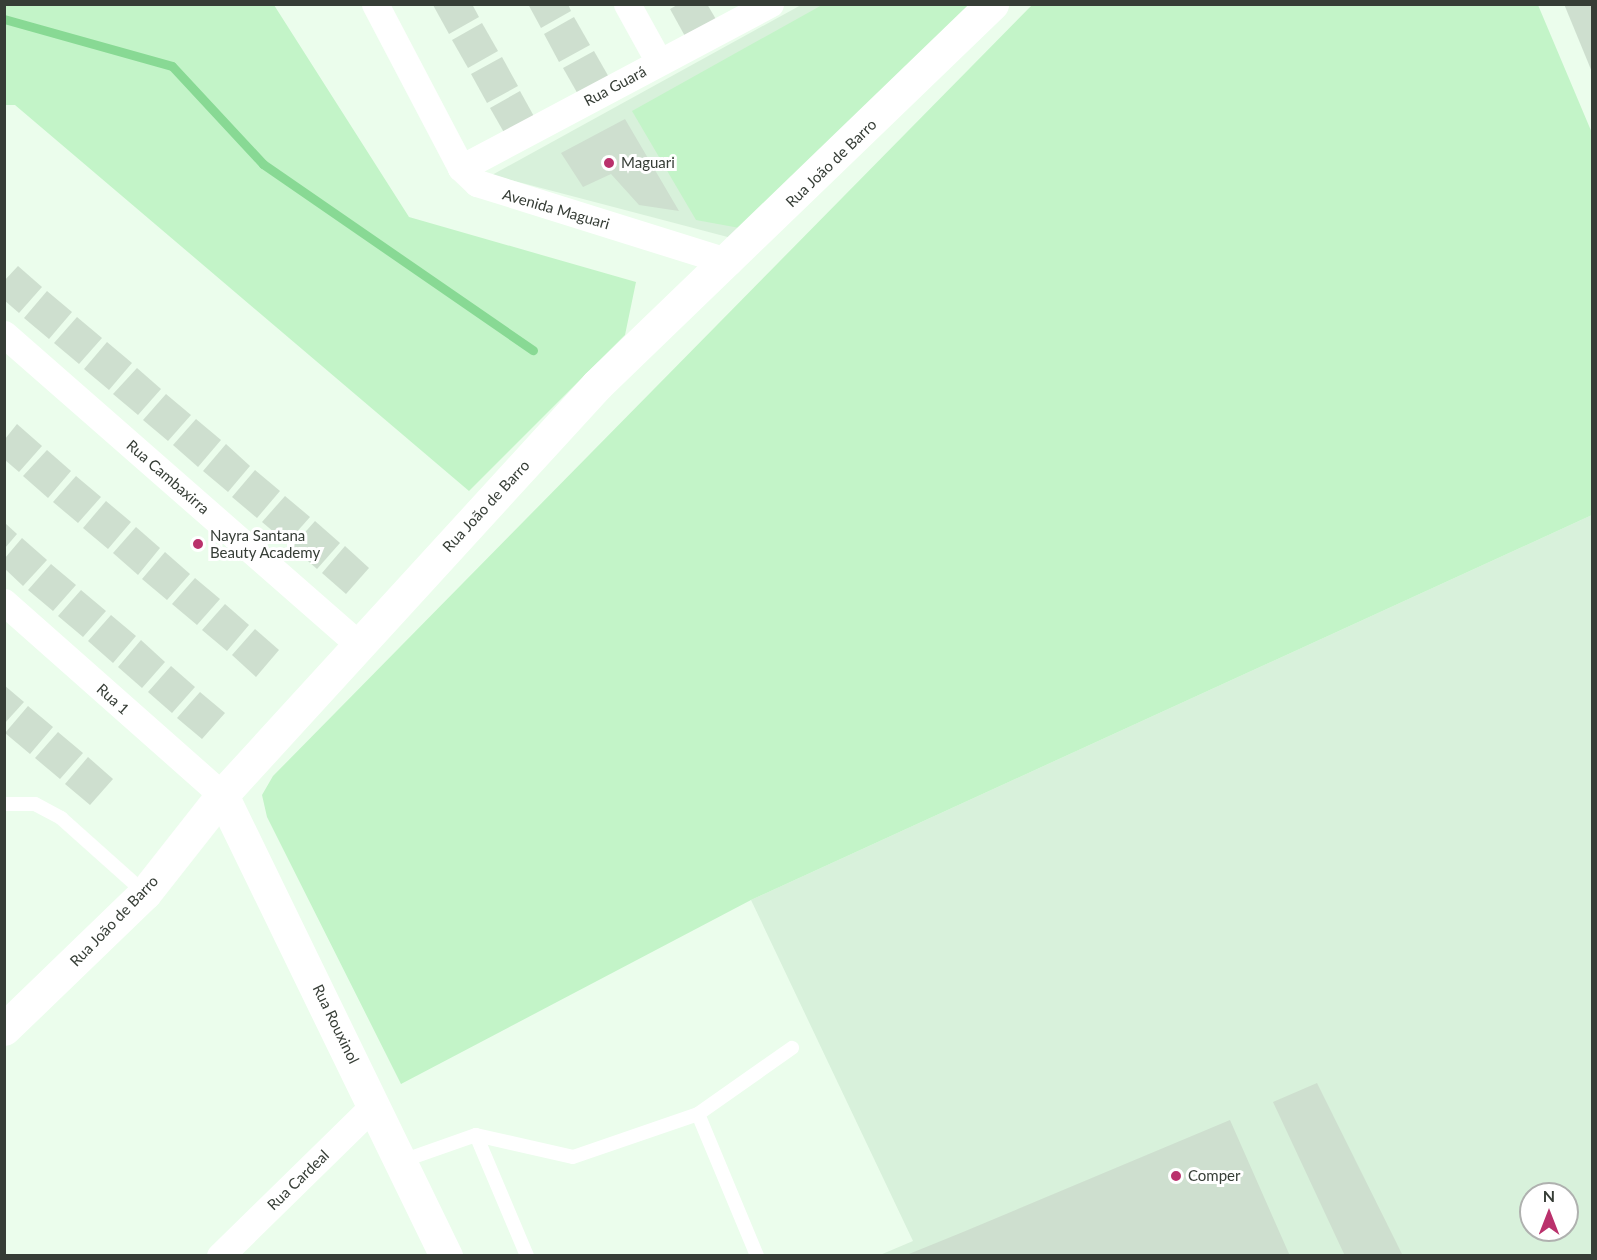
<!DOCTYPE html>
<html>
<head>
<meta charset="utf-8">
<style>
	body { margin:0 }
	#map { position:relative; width:1597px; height:1260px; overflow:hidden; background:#ebfdec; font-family:Lato,sans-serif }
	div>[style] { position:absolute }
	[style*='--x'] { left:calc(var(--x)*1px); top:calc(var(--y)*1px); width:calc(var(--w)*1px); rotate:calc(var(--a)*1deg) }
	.built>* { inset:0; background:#d8f1db }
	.green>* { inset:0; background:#c3f4c8 }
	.stream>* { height:9px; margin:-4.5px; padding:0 4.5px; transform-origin:4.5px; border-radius:4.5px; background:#88d994 }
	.building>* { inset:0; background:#cedfcf }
	.service>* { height:14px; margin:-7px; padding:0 7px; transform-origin:7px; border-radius:7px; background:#fff }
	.minor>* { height:27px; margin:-13.5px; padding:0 13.5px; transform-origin:13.5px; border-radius:13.5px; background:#fff }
	.tertiary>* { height:33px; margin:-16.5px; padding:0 16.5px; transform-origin:16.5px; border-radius:16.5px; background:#fff }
	.dots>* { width:16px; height:16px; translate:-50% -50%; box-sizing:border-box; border:3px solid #fff; border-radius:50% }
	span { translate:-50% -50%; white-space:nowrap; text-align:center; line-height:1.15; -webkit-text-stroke:6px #fff; paint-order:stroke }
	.street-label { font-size:15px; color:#363d36 }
	.poi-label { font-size:15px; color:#363d36 }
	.left { translate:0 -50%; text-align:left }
	.frame { position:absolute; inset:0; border:6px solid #363d36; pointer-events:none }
	.north { position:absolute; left:1519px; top:1182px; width:60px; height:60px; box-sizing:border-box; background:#fff; border:2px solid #afb1af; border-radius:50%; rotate:0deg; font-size:16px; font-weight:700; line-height:24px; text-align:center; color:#363d36 }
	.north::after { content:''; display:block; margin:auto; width:21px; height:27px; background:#ba316c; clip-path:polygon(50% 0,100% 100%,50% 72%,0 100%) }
</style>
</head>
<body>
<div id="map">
	<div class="built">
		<div style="clip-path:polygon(801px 5px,977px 5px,739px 240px,492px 175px)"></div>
		<div style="clip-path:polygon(evenodd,1592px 515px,1592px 1255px,880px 1255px,913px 1241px,751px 900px,1592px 515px,1531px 1194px,1567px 1194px,1567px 1230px,1531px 1230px,1531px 1194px)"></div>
	</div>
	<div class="green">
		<div style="clip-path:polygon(4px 5px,274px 5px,409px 217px,636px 282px,625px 335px,469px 491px,15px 105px,5px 105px)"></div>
		<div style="clip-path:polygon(822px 5px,970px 5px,745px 229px,696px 220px,632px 111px)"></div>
		<div style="clip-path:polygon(1032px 5px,1538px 5px,1592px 133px,1592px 515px,751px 900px,401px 1084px,267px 817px,262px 795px,273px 776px)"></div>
	</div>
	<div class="stream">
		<div style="--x:4;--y:19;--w:174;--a:15.6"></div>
		<div style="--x:172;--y:66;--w:134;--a:47.1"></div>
		<div style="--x:263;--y:164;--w:328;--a:34.6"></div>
	</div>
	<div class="building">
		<div style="clip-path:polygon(472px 4px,479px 17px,449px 34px,433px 5px)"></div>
		<div style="clip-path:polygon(528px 4px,568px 4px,571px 11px,541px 28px)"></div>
		<div style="clip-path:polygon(679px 4px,707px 4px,717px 21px,686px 38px,670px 9px)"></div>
		<div style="clip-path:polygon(1564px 4px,1592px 4px,1592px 72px)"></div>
		<div style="clip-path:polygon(574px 17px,590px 45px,559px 62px,544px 34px)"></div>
		<div style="clip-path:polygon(482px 23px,498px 51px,468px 68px,452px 40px)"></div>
		<div style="clip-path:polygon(594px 51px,610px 79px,579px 96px,563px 68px)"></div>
		<div style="clip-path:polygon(502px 57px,518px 86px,487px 103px,471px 74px)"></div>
		<div style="clip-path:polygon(520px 91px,536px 120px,506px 136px,490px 108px)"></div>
		<div style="clip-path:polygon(625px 119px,679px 211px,639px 205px,611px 174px,583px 187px,561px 153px)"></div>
		<div style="clip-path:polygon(18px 266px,42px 287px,19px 313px,4px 300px,4px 281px)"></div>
		<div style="clip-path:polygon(47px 291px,72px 312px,49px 339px,24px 318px)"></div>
		<div style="clip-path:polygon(77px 317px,102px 338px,79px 364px,54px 343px)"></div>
		<div style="clip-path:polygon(107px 342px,132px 363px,109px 390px,84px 369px)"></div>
		<div style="clip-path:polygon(137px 368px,161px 389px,138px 415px,113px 394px)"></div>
		<div style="clip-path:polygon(166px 394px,191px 415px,168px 441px,143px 420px)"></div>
		<div style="clip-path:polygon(196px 419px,221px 440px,198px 467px,173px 445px)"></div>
		<div style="clip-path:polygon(17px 424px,42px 446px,19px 472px,5px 460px,5px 439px)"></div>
		<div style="clip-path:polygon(226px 444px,250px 466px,228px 492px,203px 471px)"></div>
		<div style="clip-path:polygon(47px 450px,71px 471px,48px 498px,23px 476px)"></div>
		<div style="clip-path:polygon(255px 470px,280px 491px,257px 518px,232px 497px)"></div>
		<div style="clip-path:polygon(76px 476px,101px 497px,78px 523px,53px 502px)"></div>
		<div style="clip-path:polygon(285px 496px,310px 517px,287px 543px,262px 522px)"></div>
		<div style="clip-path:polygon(106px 501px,131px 522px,108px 549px,83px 528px)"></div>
		<div style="clip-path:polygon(315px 521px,340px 543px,317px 569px,292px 547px)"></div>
		<div style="clip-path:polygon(5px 523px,17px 534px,5px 548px)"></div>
		<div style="clip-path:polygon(136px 527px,160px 548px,138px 575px,113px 553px)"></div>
		<div style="clip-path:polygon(22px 538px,47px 560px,23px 586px,5px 569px,5px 558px)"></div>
		<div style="clip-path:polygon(345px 546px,369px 568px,346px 594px,322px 573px)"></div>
		<div style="clip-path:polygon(165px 552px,190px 574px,167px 600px,142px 579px)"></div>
		<div style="clip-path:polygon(51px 564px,76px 585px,53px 611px,28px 590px)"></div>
		<div style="clip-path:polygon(195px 578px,220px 599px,197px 625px,172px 604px)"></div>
		<div style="clip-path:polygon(81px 590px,106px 611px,83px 637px,58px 616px)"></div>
		<div style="clip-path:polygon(225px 604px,249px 625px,227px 651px,202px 630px)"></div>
		<div style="clip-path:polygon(111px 615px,136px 636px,113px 663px,88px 641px)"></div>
		<div style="clip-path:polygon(255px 629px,279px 650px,256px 677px,232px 655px)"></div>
		<div style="clip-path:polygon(141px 640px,165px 662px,142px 688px,118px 667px)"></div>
		<div style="clip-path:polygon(171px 666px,195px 687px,172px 713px,148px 692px)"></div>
		<div style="clip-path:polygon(4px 685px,24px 702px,4px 724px)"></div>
		<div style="clip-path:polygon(200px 692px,225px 713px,202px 739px,177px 718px)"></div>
		<div style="clip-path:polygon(28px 706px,53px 727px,30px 754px,5px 733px)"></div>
		<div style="clip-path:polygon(58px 732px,83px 753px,60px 779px,35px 758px)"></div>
		<div style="clip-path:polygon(88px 757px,113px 779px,90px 805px,65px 784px)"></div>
		<div style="clip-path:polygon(1317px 1083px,1403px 1256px,1345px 1256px,1273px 1102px)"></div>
		<div style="clip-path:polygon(1230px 1120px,1290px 1256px,904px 1256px,963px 1232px)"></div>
	</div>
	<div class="service">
		<div style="--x:4;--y:804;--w:31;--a:0"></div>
		<div style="--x:35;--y:804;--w:30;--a:28"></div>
		<div style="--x:61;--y:818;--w:113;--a:41.8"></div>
		<div style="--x:698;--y:1114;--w:154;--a:67.4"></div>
		<div style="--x:476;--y:1135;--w:131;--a:67.1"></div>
		<div style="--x:402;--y:1161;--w:78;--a:-19.4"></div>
		<div style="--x:476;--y:1135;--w:99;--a:12.8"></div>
		<div style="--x:573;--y:1157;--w:132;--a:-19"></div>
		<div style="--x:698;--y:1114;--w:115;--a:-35.1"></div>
	</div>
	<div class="minor">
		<div style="--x:375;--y:4;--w:185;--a:62.3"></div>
		<div style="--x:461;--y:168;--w:22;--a:43"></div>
		<div style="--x:477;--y:183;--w:264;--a:17.4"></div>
		<div style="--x:627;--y:4;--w:66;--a:61.1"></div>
		<div style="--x:461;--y:168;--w:350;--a:-28"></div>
		<div style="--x:4;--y:334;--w:472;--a:41.2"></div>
		<div style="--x:4;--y:602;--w:291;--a:41.5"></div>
		<div style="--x:220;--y:1256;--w:217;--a:-44.4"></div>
	</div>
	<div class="tertiary">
		<div style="--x:222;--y:795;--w:513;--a:64.08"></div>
		<div style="--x:4;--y:1029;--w:196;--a:-44"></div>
		<div style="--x:145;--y:893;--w:125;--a:-51.8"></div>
		<div style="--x:222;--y:795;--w:556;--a:-47.55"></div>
		<div style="--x:597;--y:385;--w:549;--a:-43.97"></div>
	</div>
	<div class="dots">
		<div style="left:609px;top:163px;background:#ba316c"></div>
		<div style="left:198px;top:544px;background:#ba316c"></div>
		<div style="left:1176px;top:1176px;background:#ba316c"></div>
	</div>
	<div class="street-label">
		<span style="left:615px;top:86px;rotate:-28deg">Rua Guará</span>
		<span style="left:831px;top:163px;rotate:-44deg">Rua João de Barro</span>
		<span style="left:556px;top:209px;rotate:16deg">Avenida Maguari</span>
		<span style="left:168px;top:477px;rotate:41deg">Rua Cambaxirra</span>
		<span style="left:486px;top:506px;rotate:-47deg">Rua João de Barro</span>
		<span style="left:113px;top:699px;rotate:42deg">Rua 1</span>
		<span style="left:114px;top:921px;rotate:-46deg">Rua João de Barro</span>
		<span style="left:336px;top:1024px;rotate:64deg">Rua Rouxinol</span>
		<span style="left:298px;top:1180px;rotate:-44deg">Rua Cardeal</span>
	</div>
	<div class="poi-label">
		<span class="left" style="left:621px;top:163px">Maguari</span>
		<span class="left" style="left:210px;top:544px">Nayra Santana<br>Beauty Academy</span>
		<span class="left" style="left:1188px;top:1176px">Comper</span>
	</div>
	<div class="frame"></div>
	<div class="north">N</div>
</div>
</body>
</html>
